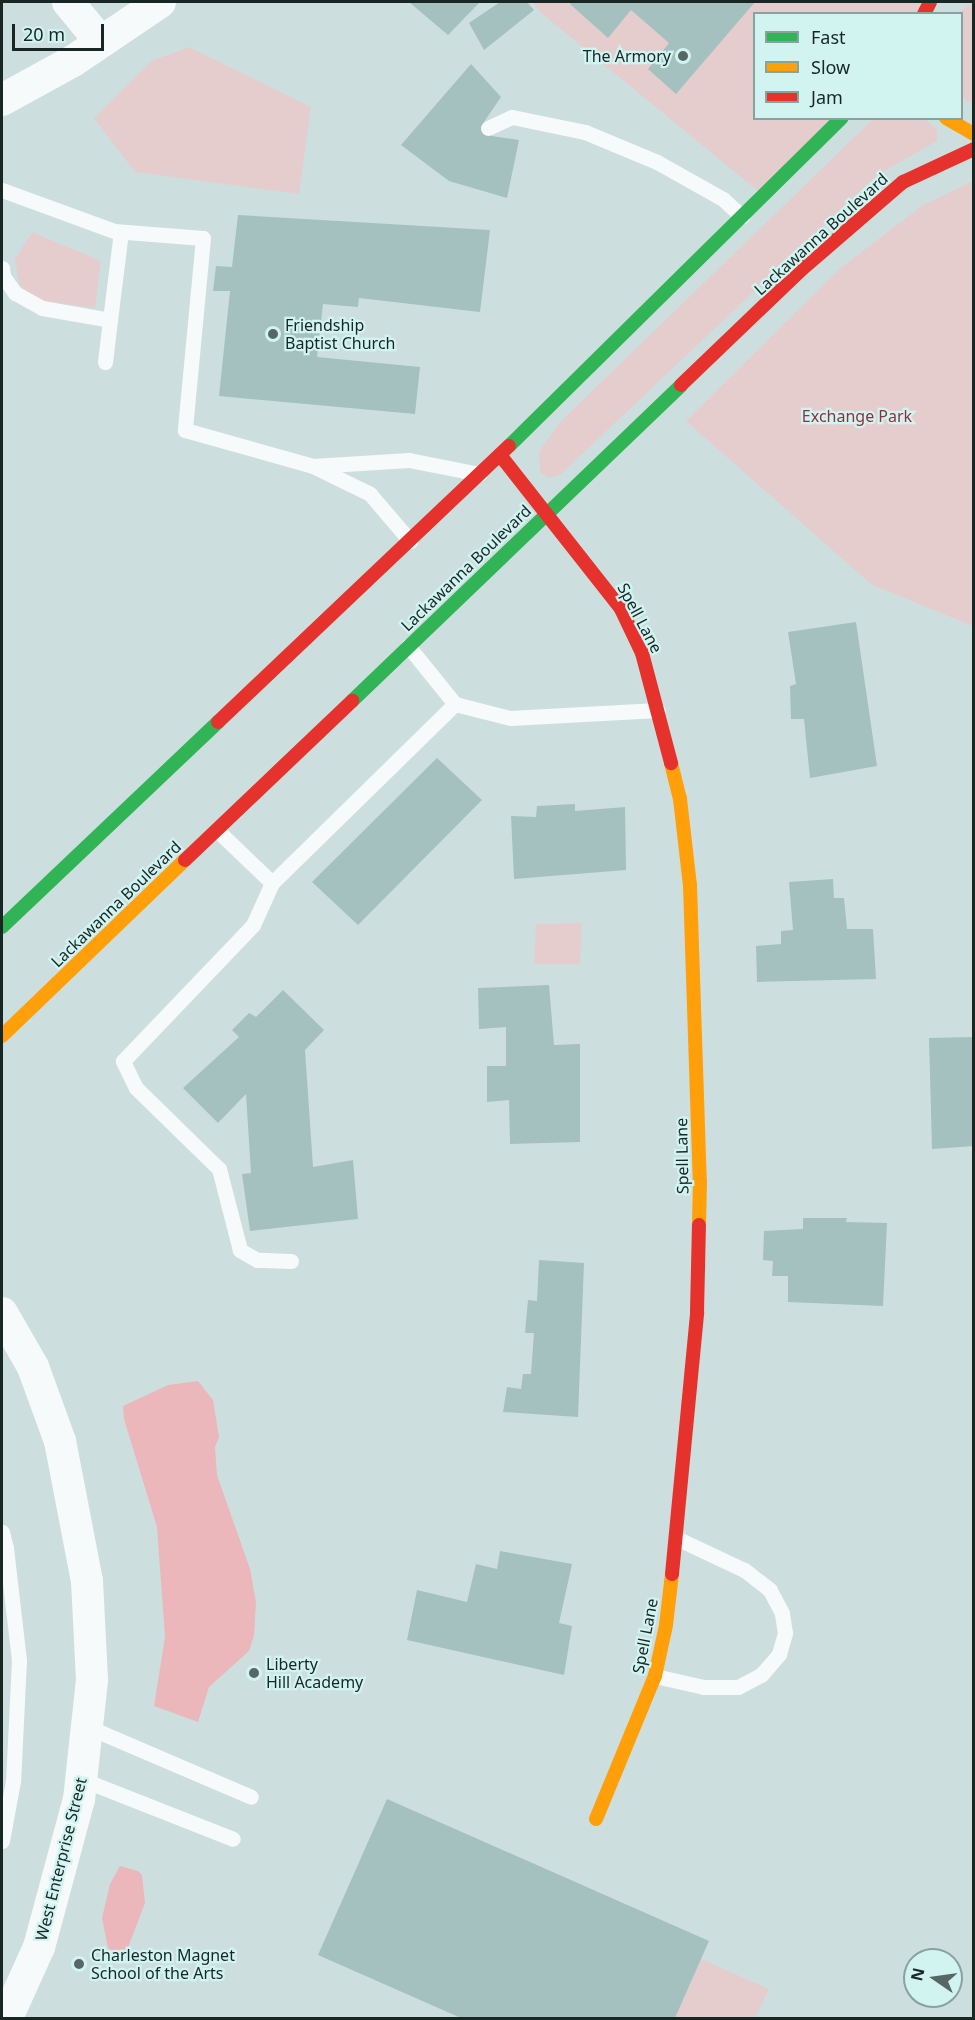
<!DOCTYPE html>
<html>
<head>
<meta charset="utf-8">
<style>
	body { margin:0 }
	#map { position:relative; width:975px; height:2020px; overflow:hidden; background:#ccdfde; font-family:"Noto Sans",sans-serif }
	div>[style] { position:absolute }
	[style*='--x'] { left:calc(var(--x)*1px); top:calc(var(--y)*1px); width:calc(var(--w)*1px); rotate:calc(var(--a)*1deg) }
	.green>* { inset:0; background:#e5cdce }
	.water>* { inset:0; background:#ecb7ba }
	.building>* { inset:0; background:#a4c1bf }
	.lane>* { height:15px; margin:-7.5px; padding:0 7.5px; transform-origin:7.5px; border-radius:7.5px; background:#f7fafa }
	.street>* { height:32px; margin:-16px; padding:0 16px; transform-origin:16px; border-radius:16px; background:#f7fafa }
	.fast>* { height:14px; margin:-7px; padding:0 7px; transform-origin:7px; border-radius:7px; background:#30b455 }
	.slow>* { height:14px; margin:-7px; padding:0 7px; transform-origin:7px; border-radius:7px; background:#ff9f0a }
	.jam>* { height:14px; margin:-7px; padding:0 7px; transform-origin:7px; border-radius:7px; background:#e5322d }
	.dots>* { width:16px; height:16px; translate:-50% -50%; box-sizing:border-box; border:3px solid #d1f4f1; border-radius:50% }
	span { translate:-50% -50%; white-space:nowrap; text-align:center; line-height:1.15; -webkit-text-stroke:4.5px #d1f4f1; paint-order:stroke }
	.poi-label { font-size:16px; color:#182624 }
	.right { translate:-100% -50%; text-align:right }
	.left { translate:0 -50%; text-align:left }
	.street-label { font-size:16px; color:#182624 }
	.park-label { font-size:16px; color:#8f303c }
	.frame { position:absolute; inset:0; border:3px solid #182624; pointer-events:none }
	.legend { position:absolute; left:753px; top:12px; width:210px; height:108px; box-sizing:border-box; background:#d1f4f1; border:2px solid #87a29f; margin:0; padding:8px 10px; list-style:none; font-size:18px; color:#182624 }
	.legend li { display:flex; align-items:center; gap:12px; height:30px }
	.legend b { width:30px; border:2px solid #87a29f }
	.north { position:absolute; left:903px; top:1948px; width:60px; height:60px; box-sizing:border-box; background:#d1f4f1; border:2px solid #87a29f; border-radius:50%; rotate:283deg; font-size:16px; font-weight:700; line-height:24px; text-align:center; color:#182624 }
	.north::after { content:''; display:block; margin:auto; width:21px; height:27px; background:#576765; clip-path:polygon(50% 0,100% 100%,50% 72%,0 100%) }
	.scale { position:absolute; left:12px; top:24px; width:92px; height:27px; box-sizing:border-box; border:3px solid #182624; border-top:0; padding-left:8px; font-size:18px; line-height:21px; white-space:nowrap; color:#182624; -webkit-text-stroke:4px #d1f4f1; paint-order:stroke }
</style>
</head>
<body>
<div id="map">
	<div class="green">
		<div style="clip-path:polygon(532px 2px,930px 2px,924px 13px,754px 14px,754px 118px,842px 119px,764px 196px,540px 12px)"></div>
		<div style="clip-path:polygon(974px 2px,974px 105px,973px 105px,962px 97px,962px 14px,957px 13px)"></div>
		<div style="clip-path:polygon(189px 47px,311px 107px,299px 194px,135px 172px,94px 118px,151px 61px)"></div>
		<div style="clip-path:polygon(873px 119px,925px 119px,937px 130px,937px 141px,876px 176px,561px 474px,549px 478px,540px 472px,539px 452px,560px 422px)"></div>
		<div style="clip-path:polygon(973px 181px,973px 626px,872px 585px,686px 421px,838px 270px,923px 205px)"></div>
		<div style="clip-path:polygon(32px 232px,101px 261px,95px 308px,44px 301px,28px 293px,19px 284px,15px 259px)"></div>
		<div style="clip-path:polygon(582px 923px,580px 964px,534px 964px,536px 924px)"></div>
		<div style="clip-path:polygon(701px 1959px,769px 1989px,755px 2018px,675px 2018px)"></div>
	</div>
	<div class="water">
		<div style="clip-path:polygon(198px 1381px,213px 1400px,219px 1437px,215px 1447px,217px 1475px,250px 1569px,256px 1602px,254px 1635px,249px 1651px,209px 1687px,198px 1722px,154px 1706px,165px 1637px,157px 1527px,124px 1419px,123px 1406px,168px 1385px)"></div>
		<div style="clip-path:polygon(120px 1866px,138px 1871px,142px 1875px,145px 1903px,129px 1945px,120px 1955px,108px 1948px,102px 1918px,110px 1884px)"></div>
	</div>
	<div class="building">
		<div style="clip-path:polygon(409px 2px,480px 2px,448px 35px)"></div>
		<div style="clip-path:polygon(500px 2px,527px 2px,534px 10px,484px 50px,469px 23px)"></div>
		<div style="clip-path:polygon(572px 2px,755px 2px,676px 94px,648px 69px,669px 43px,631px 10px,608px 38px,570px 4px)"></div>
		<div style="clip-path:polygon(471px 64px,501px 97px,484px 122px,492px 136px,519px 140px,507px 198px,449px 181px,401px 145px)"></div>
		<div style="clip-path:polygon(238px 215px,490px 230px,480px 312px,359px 298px,358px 307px,323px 304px,317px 357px,420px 367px,415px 414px,219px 396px,230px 291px,213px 291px,216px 266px,232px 267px)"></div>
		<div style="clip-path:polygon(856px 622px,877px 766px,810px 778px,804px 719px,791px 719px,790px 686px,796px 684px,788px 632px)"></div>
		<div style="clip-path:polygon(437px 758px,482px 800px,358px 925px,312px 882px)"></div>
		<div style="clip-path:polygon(575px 804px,575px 811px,625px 807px,626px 870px,514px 879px,511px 816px,536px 817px,537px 806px)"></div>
		<div style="clip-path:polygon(833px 879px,834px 898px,844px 898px,847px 929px,873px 929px,876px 979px,757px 982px,756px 946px,781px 944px,781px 931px,793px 930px,789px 882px)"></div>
		<div style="clip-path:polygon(549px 985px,554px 1045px,580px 1044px,580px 1142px,510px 1144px,509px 1100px,487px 1102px,487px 1066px,506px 1066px,506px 1027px,479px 1029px,478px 988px)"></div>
		<div style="clip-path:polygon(283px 990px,324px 1030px,305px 1050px,313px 1167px,353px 1160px,358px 1219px,250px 1231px,242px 1174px,251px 1173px,246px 1094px,218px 1123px,183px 1088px,239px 1037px,232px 1030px,249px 1013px,256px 1017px)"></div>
		<div style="clip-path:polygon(974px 1037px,974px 1146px,932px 1149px,929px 1038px)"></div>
		<div style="clip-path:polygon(803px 1218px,847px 1218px,846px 1222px,887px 1223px,883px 1306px,788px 1302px,788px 1276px,772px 1276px,773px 1261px,763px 1260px,764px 1231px,803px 1229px)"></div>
		<div style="clip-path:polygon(539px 1260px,584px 1263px,578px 1417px,503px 1412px,507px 1387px,521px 1389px,523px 1374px,531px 1374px,534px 1333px,525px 1333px,528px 1300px,537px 1301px)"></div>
		<div style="clip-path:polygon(500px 1551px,572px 1564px,559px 1623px,572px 1626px,564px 1675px,407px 1640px,417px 1590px,467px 1602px,476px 1564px,497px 1569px)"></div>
		<div style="clip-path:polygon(387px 1799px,709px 1941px,675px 2018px,461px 2018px,318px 1955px)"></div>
	</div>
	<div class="lane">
		<div style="--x:488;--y:128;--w:26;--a:-25"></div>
		<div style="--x:512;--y:117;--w:75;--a:11.6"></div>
		<div style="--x:585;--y:132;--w:78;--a:22.6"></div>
		<div style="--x:657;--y:162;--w:76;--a:29.3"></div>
		<div style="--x:723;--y:199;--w:26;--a:43"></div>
		<div style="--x:2;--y:190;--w:119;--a:20.1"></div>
		<div style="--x:114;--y:231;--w:89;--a:4.5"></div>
		<div style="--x:203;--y:238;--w:193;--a:95.4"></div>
		<div style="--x:185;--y:430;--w:133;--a:15.7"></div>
		<div style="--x:313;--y:466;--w:96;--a:-3.6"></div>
		<div style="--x:409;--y:460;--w:72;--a:11.2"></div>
		<div style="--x:2;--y:268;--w:8;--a:83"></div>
		<div style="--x:3;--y:276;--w:21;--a:55"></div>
		<div style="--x:15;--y:293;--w:31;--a:29"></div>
		<div style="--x:42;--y:308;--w:69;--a:10"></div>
		<div style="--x:110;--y:320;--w:89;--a:-82.9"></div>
		<div style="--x:105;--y:362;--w:42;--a:-83.2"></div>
		<div style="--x:315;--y:467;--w:61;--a:26.1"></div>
		<div style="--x:370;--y:494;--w:62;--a:49.6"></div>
		<div style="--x:408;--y:646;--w:75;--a:51"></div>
		<div style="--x:217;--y:830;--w:76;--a:43.9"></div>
		<div style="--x:291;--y:1261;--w:34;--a:-178"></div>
		<div style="--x:257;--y:1260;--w:20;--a:-150"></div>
		<div style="--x:240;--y:1250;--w:84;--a:-104.5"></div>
		<div style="--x:219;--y:1169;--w:116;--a:-135.7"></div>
		<div style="--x:136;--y:1088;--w:30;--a:-116"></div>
		<div style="--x:123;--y:1061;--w:188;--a:-46.3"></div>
		<div style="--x:253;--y:925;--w:46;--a:-65.7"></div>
		<div style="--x:272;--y:883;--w:256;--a:-44.4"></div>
		<div style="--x:455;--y:704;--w:57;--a:14.3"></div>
		<div style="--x:510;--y:718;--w:148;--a:-3.1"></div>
		<div style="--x:2;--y:1532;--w:16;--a:76"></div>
		<div style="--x:6;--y:1548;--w:113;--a:83.4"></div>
		<div style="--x:19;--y:1660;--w:121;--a:92.8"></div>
		<div style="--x:13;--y:1781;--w:61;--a:100.4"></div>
		<div style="--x:655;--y:1676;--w:50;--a:12.7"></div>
		<div style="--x:704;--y:1687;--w:34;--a:0"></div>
		<div style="--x:738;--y:1687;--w:26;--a:-28"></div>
		<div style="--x:761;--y:1675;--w:28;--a:-49"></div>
		<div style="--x:779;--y:1654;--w:22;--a:-74"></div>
		<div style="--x:785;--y:1633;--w:20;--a:-99"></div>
		<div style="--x:782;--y:1613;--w:26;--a:-118"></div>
		<div style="--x:770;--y:1590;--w:33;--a:-142"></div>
		<div style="--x:744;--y:1570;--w:75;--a:-154.8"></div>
		<div style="--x:88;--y:1727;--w:177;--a:23.2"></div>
		<div style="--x:81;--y:1779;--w:163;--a:21.5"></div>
	</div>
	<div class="street">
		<div style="--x:68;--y:2;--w:50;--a:50.6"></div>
		<div style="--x:2;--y:100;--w:81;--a:-28.8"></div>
		<div style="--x:73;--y:61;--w:105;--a:-34.1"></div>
		<div style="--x:2;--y:1313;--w:62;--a:60.1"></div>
		<div style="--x:33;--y:1367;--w:79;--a:70"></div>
		<div style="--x:60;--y:1441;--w:143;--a:79.1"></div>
		<div style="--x:87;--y:1581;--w:99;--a:87.1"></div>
		<div style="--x:92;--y:1680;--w:120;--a:96.2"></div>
		<div style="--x:79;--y:1799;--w:153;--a:105.1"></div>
		<div style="--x:39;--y:1947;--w:78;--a:114.3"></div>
	</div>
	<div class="fast">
		<div style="--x:509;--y:446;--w:467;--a:-44.6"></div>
		<div style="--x:352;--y:701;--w:456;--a:-43.8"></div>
		<div style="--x:2;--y:927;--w:298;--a:-43.5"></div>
	</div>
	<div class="slow">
		<div style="--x:946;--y:118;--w:32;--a:30"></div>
		<div style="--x:671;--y:763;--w:37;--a:76"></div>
		<div style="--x:680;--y:799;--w:88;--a:83.4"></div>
		<div style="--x:690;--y:886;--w:295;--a:88.1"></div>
		<div style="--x:700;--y:1181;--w:44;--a:91.3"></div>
		<div style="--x:2;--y:1036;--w:254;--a:-43.9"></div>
		<div style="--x:596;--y:1819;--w:155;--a:-67.6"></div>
		<div style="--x:655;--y:1676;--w:52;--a:-77.8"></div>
		<div style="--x:666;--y:1625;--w:51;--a:-83.3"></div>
	</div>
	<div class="jam">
		<div style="--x:924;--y:14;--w:13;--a:-63"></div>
		<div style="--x:681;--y:385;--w:166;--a:-43.8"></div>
		<div style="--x:801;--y:270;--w:135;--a:-40.8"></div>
		<div style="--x:903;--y:182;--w:78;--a:-24.9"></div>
		<div style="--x:500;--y:455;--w:196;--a:51.8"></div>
		<div style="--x:621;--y:609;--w:49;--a:64.5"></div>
		<div style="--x:642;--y:653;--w:114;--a:75.2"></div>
		<div style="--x:218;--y:722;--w:401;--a:-43.5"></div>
		<div style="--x:185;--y:860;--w:231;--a:-43.6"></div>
		<div style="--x:672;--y:1574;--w:263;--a:-84.5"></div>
		<div style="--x:697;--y:1312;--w:87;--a:-88.7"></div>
	</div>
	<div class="dots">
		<div style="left:683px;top:56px;background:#576765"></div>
		<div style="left:273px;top:334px;background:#576765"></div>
		<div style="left:254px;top:1673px;background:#576765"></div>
		<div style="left:79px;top:1964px;background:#576765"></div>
	</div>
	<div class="poi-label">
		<span class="right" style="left:671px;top:56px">The Armory</span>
		<span class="left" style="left:285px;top:334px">Friendship<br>Baptist Church</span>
		<span class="left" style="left:266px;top:1673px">Liberty<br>Hill Academy</span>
		<span class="left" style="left:91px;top:1964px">Charleston Magnet<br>School of the Arts</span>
	</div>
	<div class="street-label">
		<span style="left:821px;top:234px;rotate:-42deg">Lackawanna Boulevard</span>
		<span style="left:466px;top:568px;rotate:-44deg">Lackawanna Boulevard</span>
		<span style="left:640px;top:618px;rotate:62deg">Spell Lane</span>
		<span style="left:116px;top:904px;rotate:-44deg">Lackawanna Boulevard</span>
		<span style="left:682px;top:1156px;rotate:-91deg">Spell Lane</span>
		<span style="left:645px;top:1636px;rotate:-79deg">Spell Lane</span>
		<span style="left:61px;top:1859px;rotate:-76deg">West Enterprise Street</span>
	</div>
	<div class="park-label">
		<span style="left:857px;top:416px">Exchange Park</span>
	</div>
	<div class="frame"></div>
	<ul class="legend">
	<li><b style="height:8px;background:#30b455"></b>Fast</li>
	<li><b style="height:8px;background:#ff9f0a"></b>Slow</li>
	<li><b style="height:8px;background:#e5322d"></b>Jam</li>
	</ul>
	<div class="north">N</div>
	<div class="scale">20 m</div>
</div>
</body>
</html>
